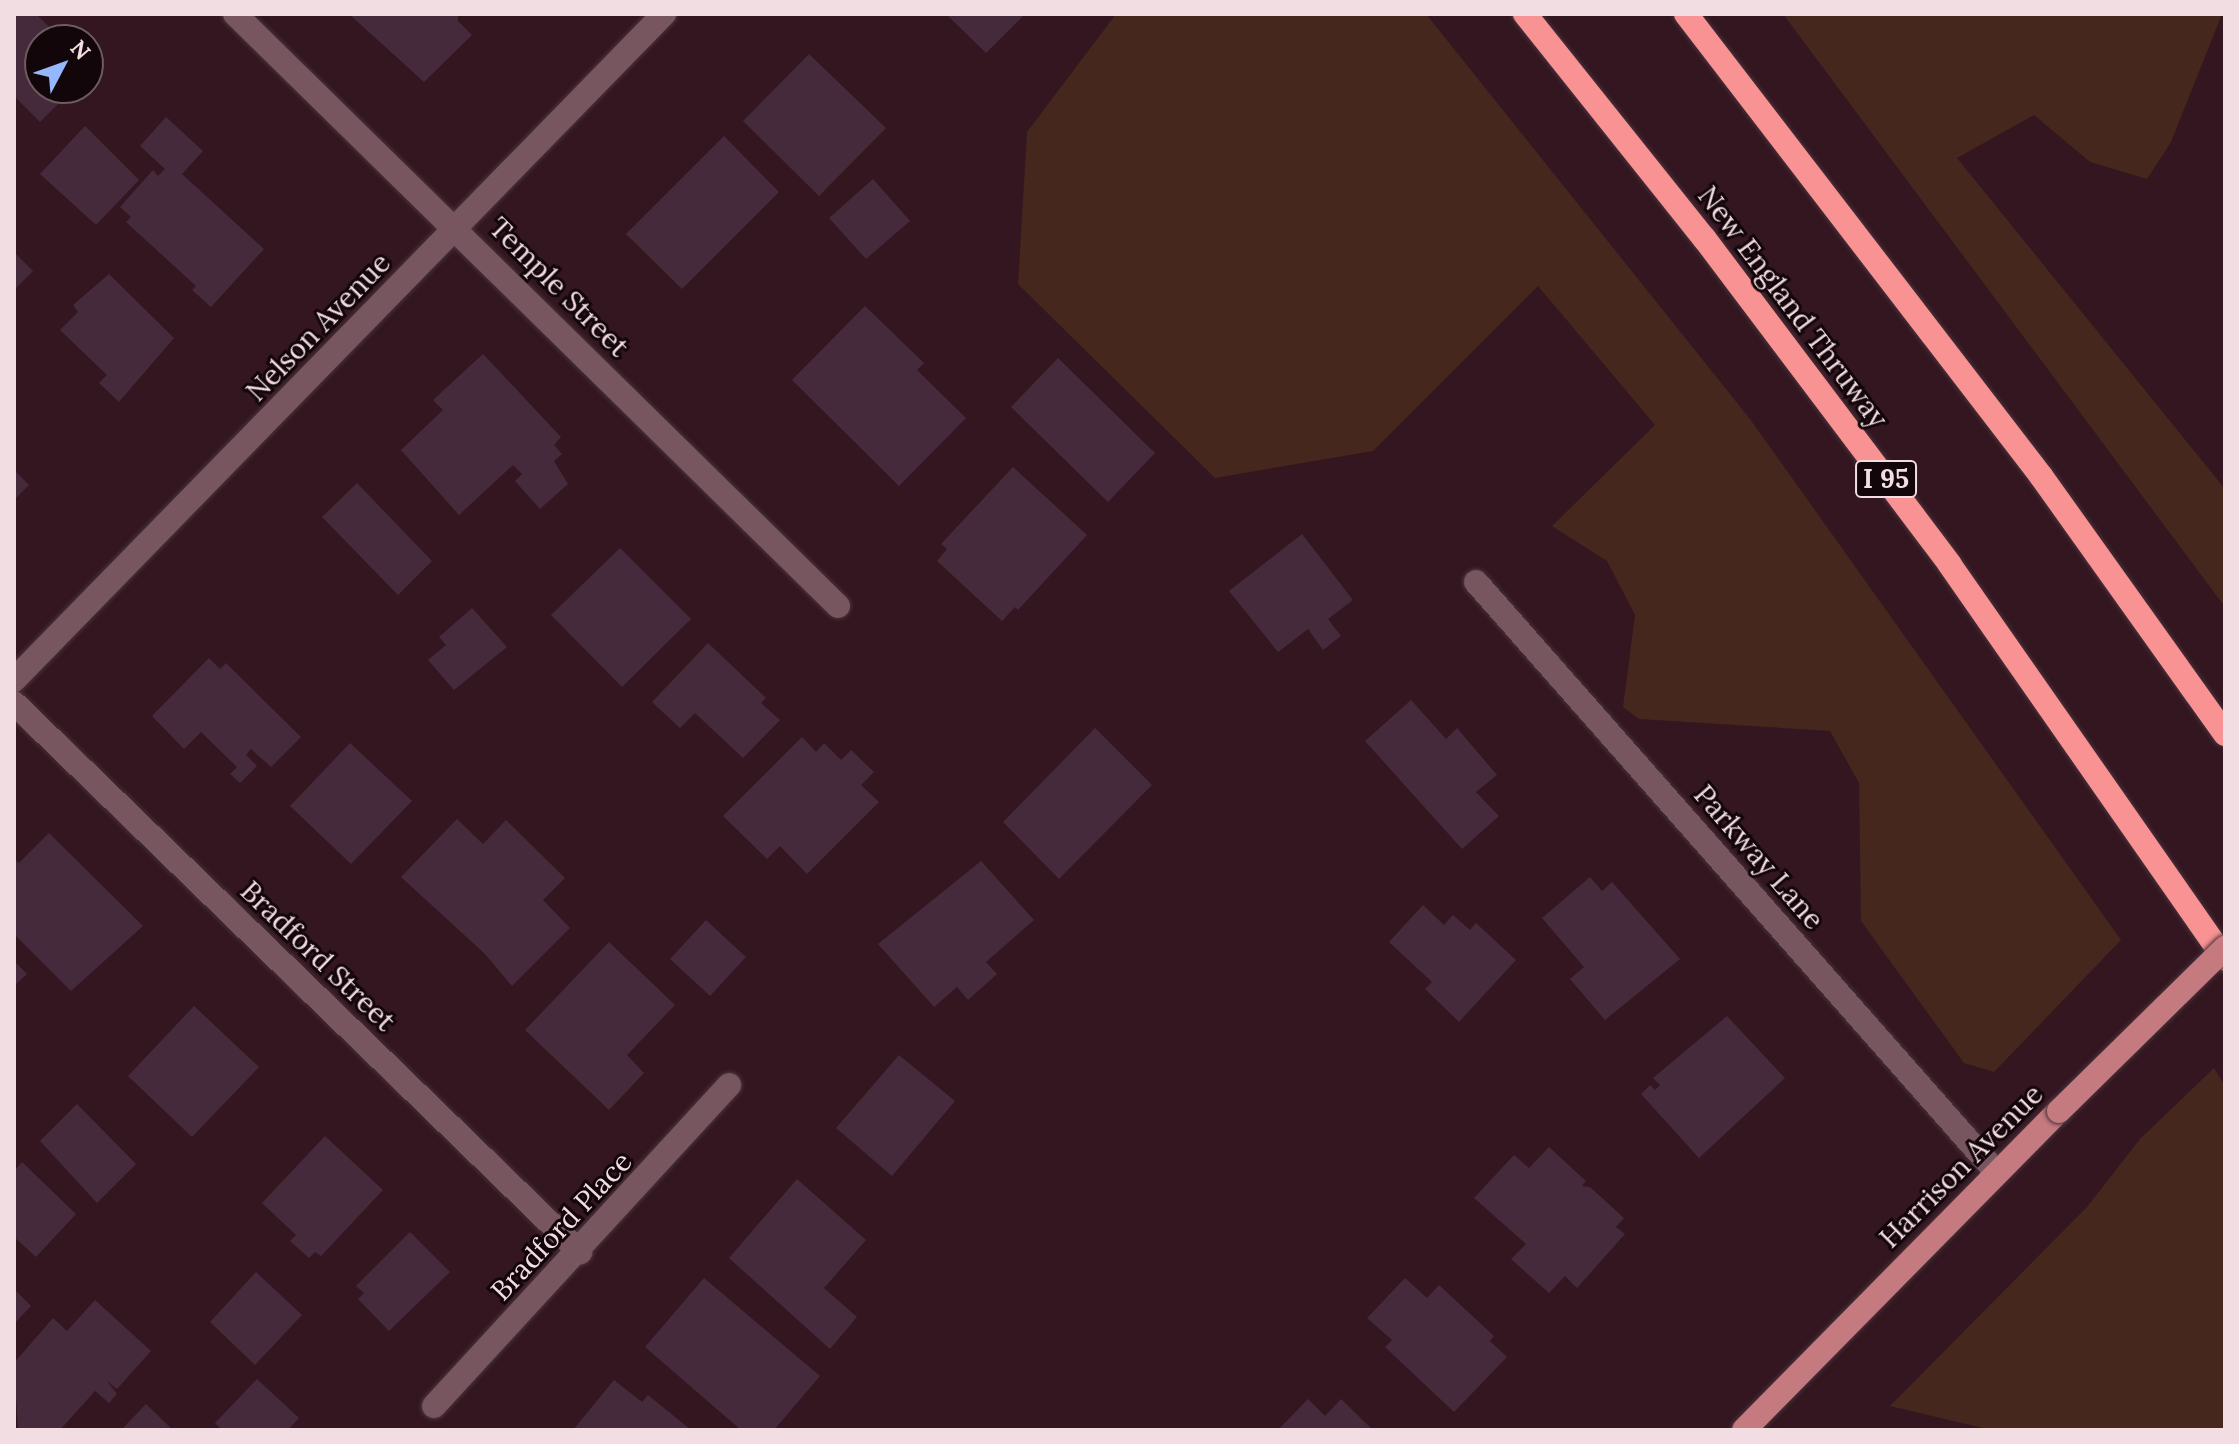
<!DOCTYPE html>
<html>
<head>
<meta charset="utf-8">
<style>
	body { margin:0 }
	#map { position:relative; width:2239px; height:1444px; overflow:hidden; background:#331620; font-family:Lora,serif }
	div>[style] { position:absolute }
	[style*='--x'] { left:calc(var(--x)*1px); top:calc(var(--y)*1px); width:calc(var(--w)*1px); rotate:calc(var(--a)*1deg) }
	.green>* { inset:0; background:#45271d }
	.building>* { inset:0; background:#452a3b }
	.roads { filter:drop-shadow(0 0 2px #49323a) drop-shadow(0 0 2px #49323a) }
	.minor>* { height:24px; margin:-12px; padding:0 12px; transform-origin:12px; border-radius:12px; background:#785660 }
	.major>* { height:24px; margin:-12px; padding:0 12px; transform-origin:12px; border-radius:12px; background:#c57a7f }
	.highway>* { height:24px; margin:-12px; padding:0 12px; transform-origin:12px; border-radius:12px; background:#f89293 }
	.bridges { filter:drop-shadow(0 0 2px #49323a) drop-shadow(0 0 2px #49323a) }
	.major-bridge>* { height:24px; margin:-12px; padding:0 12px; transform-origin:12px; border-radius:12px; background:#c57a7f }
	span { translate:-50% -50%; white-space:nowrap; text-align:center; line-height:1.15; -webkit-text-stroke:6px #13060a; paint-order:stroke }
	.shield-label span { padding:2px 6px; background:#13060a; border:2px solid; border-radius:6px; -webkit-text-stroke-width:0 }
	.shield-label { font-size:26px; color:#f2dde2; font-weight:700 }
	.street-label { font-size:28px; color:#f2dde2 }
	.frame { position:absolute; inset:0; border:16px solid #f2dde2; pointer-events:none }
	.north { position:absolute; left:24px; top:24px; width:80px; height:80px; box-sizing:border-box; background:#13060a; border:2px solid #6c5c60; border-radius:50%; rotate:49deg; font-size:22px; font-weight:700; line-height:32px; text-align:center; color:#f2dde2 }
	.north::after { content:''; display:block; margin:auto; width:28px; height:36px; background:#94b7fd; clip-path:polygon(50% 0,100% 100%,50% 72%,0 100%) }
</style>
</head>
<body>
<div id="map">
	<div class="green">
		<div style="clip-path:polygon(1116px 14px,1426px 14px,1750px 419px,2121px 940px,1994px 1072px,1964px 1063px,1861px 921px,1859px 783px,1830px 731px,1639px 719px,1623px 707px,1635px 615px,1607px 561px,1552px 526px,1655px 425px,1538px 286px,1373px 451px,1215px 478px,1018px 284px,1027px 132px)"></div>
		<div style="clip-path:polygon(1783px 14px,2222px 14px,2171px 142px,2147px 179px,2090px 162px,2034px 115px,1957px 158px,2225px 489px,2225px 607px)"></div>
		<div style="clip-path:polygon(2214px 1068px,2225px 1086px,2225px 1430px,1991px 1430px,1890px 1406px,2087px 1207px,2140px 1139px)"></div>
	</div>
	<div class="building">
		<div style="clip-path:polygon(14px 14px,36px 14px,62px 40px,40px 40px,40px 88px,74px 88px,40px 122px,14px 96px)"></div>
		<div style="clip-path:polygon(349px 14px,458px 14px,458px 21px,472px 35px,424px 82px)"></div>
		<div style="clip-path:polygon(946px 14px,1025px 14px,986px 53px)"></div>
		<div style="clip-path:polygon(809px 54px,886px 128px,819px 196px,743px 121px)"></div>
		<div style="clip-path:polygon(166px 117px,203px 151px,182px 174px,264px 249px,211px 307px,192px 290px,196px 286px,126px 222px,131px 217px,120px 207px,153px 170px,158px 176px,165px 169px,140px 146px)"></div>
		<div style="clip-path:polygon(85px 126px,139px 180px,96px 225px,40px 174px)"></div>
		<div style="clip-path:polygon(724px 136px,779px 192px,682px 289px,626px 234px)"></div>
		<div style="clip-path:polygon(873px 179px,910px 221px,866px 259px,829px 218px)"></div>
		<div style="clip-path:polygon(14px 252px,33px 271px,14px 290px)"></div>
		<div style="clip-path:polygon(109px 274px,174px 338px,119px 402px,99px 383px,107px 375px,60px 330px,78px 312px,73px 305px)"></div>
		<div style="clip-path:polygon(865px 306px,924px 363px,917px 370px,966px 418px,899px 486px,792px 380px)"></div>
		<div style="clip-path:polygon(483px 354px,561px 437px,554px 445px,562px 454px,554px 461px,568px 484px,540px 509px,515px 481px,522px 474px,513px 465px,459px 515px,401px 450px,443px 410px,433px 400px)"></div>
		<div style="clip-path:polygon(1058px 358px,1155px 453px,1108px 502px,1011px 407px)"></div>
		<div style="clip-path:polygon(1013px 467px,1087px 535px,1018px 610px,1015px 607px,1002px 621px,937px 561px,947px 549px,941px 544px)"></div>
		<div style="clip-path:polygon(14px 470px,29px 485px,14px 500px)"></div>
		<div style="clip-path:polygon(357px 483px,432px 561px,398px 595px,322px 517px)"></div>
		<div style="clip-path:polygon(1302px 534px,1353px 600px,1328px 619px,1341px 636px,1323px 650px,1308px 629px,1278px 652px,1229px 591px)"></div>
		<div style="clip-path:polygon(620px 548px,691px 619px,622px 687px,551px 615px)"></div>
		<div style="clip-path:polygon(472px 608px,507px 647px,454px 690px,428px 660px,446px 645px,439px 637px)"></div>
		<div style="clip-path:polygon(708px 643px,766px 698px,761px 703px,780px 720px,743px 758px,695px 713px,680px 728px,652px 702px)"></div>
		<div style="clip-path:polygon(209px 658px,220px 669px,226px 663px,301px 737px,271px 767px,251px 749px,246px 755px,257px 766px,240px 783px,230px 774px,237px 767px,201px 732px,184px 749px,152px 716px)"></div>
		<div style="clip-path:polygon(1411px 700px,1446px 739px,1457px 728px,1497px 775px,1476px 792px,1499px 816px,1462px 849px,1365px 741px)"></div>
		<div style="clip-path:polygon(1095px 728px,1152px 785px,1059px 879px,1003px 822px)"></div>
		<div style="clip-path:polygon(802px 737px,816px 752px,824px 743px,841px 760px,851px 750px,874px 772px,861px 785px,879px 802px,807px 874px,780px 846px,767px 859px,723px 816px)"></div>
		<div style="clip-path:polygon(350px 743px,412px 801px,351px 864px,290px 806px)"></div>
		<div style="clip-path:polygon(457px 819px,483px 844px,506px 820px,565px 878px,543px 900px,570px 928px,512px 986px,485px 954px,401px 877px)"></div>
		<div style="clip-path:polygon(49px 833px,143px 926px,71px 991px,14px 934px,14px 859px,19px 863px)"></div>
		<div style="clip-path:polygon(981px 861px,1034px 920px,986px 962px,997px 974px,968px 1000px,957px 987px,934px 1007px,878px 944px)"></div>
		<div style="clip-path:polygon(1590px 877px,1602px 891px,1612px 882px,1680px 959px,1605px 1020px,1570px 979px,1584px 967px,1542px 918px)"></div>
		<div style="clip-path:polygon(1423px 905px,1444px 925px,1453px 915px,1470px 930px,1476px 923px,1516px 960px,1459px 1022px,1425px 989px,1432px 982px,1389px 942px)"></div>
		<div style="clip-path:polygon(706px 920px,746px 957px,710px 996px,670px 959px)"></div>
		<div style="clip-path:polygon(609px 942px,675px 1005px,627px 1055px,644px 1073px,609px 1110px,525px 1030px)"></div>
		<div style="clip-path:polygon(14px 961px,27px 974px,14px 986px)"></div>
		<div style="clip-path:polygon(194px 1006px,259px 1067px,192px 1137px,128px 1076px)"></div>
		<div style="clip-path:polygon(1727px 1016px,1785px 1078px,1699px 1158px,1641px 1094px,1650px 1085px,1655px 1090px,1660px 1085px,1653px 1078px)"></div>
		<div style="clip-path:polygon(899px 1055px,955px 1101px,892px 1176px,836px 1128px)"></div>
		<div style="clip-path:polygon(77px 1104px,136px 1164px,97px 1203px,40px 1141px)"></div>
		<div style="clip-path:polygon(325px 1136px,383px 1190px,321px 1256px,315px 1252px,309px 1258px,290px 1241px,296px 1235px,262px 1203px)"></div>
		<div style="clip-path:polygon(1549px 1147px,1586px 1181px,1582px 1186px,1590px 1187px,1624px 1218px,1616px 1227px,1625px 1234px,1577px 1288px,1565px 1276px,1549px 1293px,1511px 1259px,1526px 1244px,1474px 1198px,1514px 1155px,1529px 1168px)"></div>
		<div style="clip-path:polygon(22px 1162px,76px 1214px,36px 1257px,14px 1237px,14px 1171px)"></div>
		<div style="clip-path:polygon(797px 1179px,866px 1240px,824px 1288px,857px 1317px,830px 1349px,729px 1258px)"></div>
		<div style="clip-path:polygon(410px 1232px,450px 1272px,389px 1331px,358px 1299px,364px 1293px,356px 1286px)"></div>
		<div style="clip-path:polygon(256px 1272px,302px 1315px,255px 1365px,210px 1322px)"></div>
		<div style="clip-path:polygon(704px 1278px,820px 1376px,774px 1430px,741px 1430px,645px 1347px)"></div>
		<div style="clip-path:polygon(1405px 1278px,1427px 1298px,1439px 1285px,1494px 1336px,1490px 1341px,1507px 1357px,1454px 1412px,1385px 1347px,1392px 1340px,1367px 1318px)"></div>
		<div style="clip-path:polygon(14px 1289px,31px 1306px,14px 1324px)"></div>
		<div style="clip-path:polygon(95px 1300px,151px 1351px,117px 1389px,107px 1381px,117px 1394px,109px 1403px,95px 1391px,60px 1430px,18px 1430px,14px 1363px,53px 1318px,67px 1331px)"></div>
		<div style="clip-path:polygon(257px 1379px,299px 1418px,288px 1430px,222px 1430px,215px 1423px)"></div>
		<div style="clip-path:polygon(614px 1380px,642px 1402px,648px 1395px,691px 1430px,573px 1430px)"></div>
		<div style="clip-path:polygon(1308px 1399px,1325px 1416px,1341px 1399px,1373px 1430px,1278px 1430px)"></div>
		<div style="clip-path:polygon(146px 1404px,173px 1430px,121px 1430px)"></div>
	</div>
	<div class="roads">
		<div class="minor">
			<div style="--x:235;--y:14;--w:845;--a:44.47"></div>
			<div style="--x:1476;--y:582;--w:786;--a:48.61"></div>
			<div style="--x:14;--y:680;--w:931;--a:-45.7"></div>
			<div style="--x:14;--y:703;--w:789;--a:44.13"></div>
			<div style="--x:434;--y:1406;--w:436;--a:-47.4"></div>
		</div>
		<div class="major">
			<div style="--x:1744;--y:1430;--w:448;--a:-45.4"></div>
		</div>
		<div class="highway">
			<div style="--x:1525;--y:14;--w:287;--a:51.4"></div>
			<div style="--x:1704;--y:238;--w:409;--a:53"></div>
			<div style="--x:1950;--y:565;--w:480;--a:55.1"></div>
			<div style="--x:1686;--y:14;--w:583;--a:52.46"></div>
			<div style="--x:2041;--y:476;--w:317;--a:54.5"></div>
		</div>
	</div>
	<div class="bridges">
		<div class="major-bridge">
			<div style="--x:2059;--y:1111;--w:233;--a:-44.5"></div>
		</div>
	</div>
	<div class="shield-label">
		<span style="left:1886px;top:479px">I 95</span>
	</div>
	<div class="street-label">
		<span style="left:559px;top:287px;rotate:45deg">Temple Street</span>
		<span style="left:1793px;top:307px;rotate:53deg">New England Thruway</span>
		<span style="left:318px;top:327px;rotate:-46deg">Nelson Avenue</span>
		<span style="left:1759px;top:857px;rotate:49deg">Parkway Lane</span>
		<span style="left:318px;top:956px;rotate:44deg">Bradford Street</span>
		<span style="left:1961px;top:1166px;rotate:-45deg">Harrison Avenue</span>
		<span style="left:561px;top:1226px;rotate:-47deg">Bradford Place</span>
	</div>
	<div class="frame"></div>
	<div class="north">N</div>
</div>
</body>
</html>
